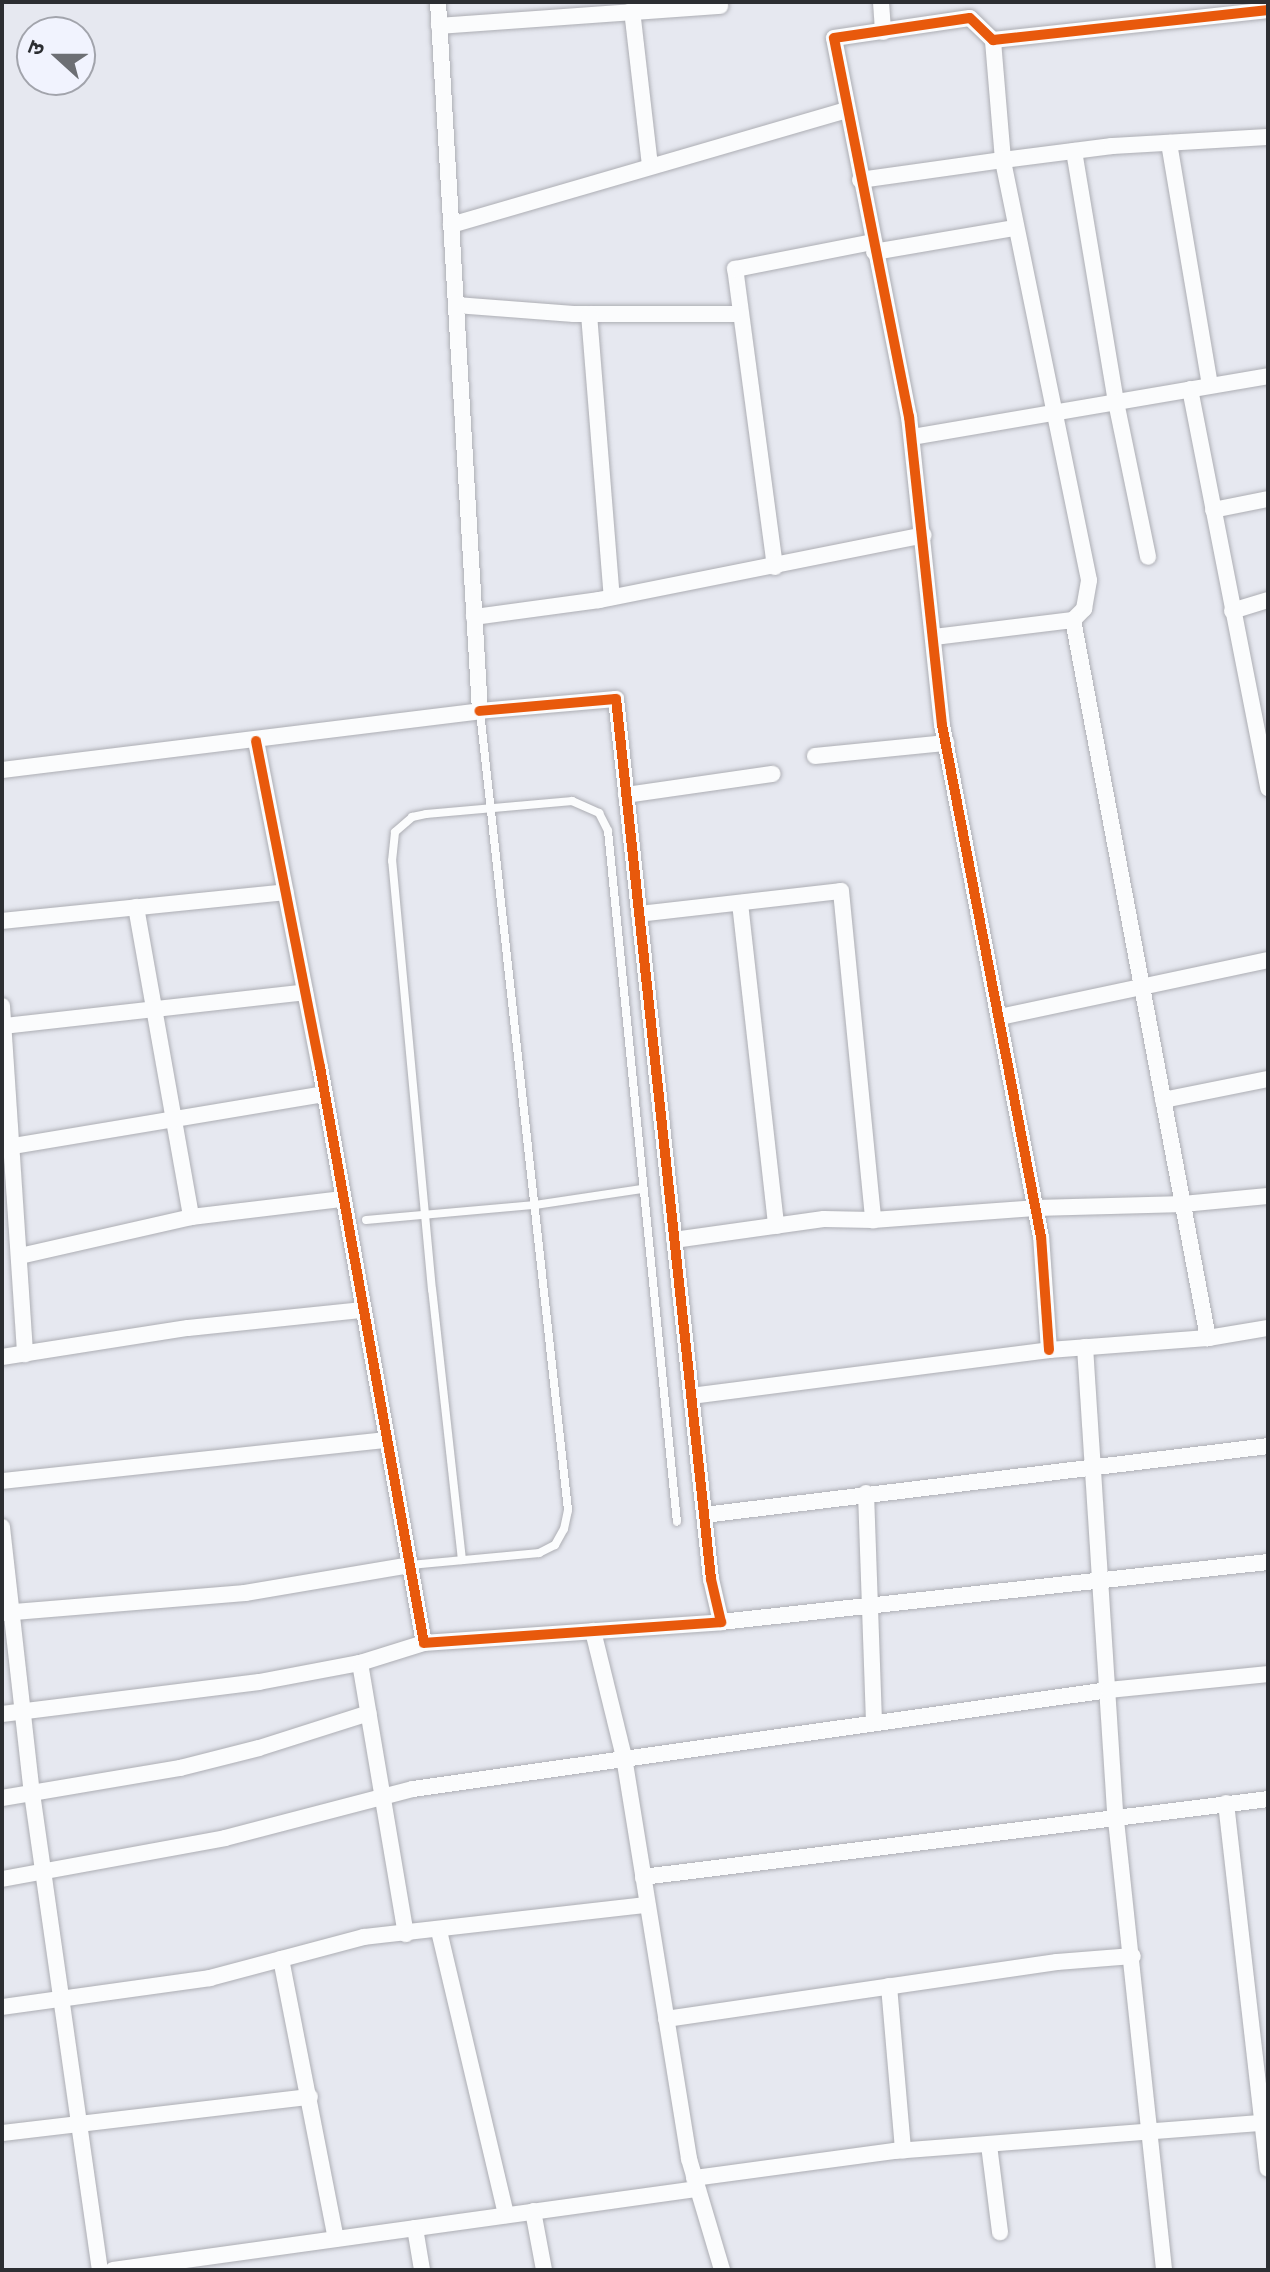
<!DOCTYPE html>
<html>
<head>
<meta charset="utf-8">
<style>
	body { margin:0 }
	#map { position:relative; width:1270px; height:2272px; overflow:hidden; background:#e6e8f0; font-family:Raleway,"Noto Sans Devanagari",sans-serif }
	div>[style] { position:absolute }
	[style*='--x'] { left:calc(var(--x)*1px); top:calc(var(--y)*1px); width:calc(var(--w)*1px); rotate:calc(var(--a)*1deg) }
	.roads { filter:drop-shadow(0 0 2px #adaeb4) drop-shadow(0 0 2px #adaeb4) }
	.service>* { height:8px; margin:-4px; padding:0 4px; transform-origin:4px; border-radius:4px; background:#fbfcfd }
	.minor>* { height:16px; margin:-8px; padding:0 8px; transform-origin:8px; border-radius:8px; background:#fbfcfd }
	.cycleway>* { height:10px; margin:-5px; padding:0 5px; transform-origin:5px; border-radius:5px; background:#e8590c }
	span { translate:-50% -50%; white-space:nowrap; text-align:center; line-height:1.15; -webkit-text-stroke:6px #f1f3fe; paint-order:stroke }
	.frame { position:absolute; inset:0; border:4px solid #2c2e32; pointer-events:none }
	.north { position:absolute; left:16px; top:16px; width:80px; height:80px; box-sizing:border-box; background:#f1f3fe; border:2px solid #a2a4ac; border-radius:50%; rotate:291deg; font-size:22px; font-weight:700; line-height:32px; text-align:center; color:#2c2e32 }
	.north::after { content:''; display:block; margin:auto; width:28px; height:36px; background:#6d6f74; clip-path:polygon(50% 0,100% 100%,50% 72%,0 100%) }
</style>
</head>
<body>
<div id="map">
	<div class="roads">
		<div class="service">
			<div style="--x:366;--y:1220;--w:170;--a:-5.1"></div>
			<div style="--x:535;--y:1205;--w:108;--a:-8.5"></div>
			<div style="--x:462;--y:1560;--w:272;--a:-96.3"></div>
			<div style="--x:432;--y:1290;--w:431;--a:-95.3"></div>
			<div style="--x:392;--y:861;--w:29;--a:-84"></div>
			<div style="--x:395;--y:832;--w:23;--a:-41"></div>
			<div style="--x:412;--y:817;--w:14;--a:-12"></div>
			<div style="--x:426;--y:814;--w:147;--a:-5.1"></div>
			<div style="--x:572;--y:801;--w:30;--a:24"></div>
			<div style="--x:599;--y:813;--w:20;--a:63"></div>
			<div style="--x:608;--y:831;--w:694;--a:84.3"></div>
			<div style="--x:410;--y:1565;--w:130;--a:-5.3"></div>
			<div style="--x:539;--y:1553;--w:18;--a:-27"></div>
			<div style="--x:555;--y:1545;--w:18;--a:-61"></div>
			<div style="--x:564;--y:1529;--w:19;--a:-78"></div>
			<div style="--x:568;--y:1510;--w:803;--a:-96.29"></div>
		</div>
		<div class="minor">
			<div style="--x:881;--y:2;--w:30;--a:86"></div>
			<div style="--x:632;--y:10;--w:157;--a:83.4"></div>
			<div style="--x:439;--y:26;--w:282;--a:-4.1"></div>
			<div style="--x:1169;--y:143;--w:245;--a:80.4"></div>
			<div style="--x:1074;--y:151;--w:254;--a:80.5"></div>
			<div style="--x:1116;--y:402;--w:158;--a:78.3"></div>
			<div style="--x:860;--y:180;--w:144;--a:-8"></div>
			<div style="--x:1003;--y:160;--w:120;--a:-94.8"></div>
			<div style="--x:451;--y:225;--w:413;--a:-16.2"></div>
			<div style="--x:874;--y:252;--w:143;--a:-9.7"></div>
			<div style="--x:456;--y:305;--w:118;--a:4.4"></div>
			<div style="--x:574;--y:314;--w:166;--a:0"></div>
			<div style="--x:589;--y:314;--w:284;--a:85.4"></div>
			<div style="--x:1190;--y:389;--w:407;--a:78.9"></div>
			<div style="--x:912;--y:437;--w:361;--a:-9.7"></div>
			<div style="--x:1213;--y:510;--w:56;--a:-11.3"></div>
			<div style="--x:775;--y:567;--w:301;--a:-97.6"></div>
			<div style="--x:735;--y:269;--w:140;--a:-11.1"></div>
			<div style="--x:1232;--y:611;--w:38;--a:-17"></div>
			<div style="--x:474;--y:617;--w:126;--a:-7.7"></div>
			<div style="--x:599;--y:600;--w:331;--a:-11.3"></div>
			<div style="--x:1073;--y:620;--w:16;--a:-45"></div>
			<div style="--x:1084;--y:609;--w:29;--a:-80"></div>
			<div style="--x:1089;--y:580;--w:429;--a:-101.6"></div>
			<div style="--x:1003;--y:160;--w:110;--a:-7.3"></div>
			<div style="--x:1112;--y:146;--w:156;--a:-3.3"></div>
			<div style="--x:934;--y:637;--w:140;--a:-7"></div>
			<div style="--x:1073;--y:620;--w:731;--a:79.35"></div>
			<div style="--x:256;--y:741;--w:332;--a:78.9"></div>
			<div style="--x:320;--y:1067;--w:585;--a:79.77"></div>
			<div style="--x:424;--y:1643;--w:298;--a:-4"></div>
			<div style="--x:721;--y:1622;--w:44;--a:-103.1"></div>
			<div style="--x:711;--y:1579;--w:885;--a:-96.16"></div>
			<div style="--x:616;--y:699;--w:137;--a:175"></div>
			<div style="--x:815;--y:756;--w:132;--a:-5.7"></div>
			<div style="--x:2;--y:770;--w:482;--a:-7"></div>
			<div style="--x:480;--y:711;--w:710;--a:-93.39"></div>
			<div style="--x:626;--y:795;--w:148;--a:-8.2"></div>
			<div style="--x:740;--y:903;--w:325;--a:83.6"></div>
			<div style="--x:136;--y:907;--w:315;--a:79.9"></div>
			<div style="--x:639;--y:914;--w:203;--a:-6.5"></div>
			<div style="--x:841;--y:891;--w:331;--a:84.4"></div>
			<div style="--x:2;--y:921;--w:285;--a:-5.8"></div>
			<div style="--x:2;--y:1006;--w:349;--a:86.2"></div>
			<div style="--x:1000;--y:1017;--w:274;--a:-12"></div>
			<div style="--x:4;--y:1026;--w:303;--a:-6.4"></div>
			<div style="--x:1163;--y:1100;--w:107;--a:-11.3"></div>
			<div style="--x:13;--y:1146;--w:316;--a:-9.5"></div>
			<div style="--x:674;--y:1240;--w:151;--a:-8"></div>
			<div style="--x:824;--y:1219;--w:49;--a:1.2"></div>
			<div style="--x:873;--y:1220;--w:162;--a:-4.2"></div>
			<div style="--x:1035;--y:1208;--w:148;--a:-1.5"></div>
			<div style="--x:1183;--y:1204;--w:85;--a:-5.4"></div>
			<div style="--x:20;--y:1256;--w:175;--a:-12.8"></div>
			<div style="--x:191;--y:1217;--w:153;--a:-6.8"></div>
			<div style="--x:1085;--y:1347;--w:474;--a:86.3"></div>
			<div style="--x:1116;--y:1820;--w:453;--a:83.9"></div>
			<div style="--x:1049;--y:1350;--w:113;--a:-94"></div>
			<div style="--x:1041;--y:1237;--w:521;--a:-100.94"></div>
			<div style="--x:942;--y:725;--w:310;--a:-96.1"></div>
			<div style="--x:909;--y:417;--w:386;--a:-101.2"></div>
			<div style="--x:834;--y:38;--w:137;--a:-8.4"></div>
			<div style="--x:970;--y:18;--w:32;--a:44"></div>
			<div style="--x:993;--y:40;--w:277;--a:-6.2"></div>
			<div style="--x:2;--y:1357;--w:188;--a:-8.9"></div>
			<div style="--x:188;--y:1328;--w:176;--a:-5.9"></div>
			<div style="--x:691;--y:1396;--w:361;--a:-7.3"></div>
			<div style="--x:1049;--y:1350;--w:159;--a:-4.3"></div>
			<div style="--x:1208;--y:1338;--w:61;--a:-9.5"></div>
			<div style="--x:2;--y:1481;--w:386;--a:-6.1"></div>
			<div style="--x:866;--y:1493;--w:229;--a:88"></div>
			<div style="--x:704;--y:1515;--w:568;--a:-6.97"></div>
			<div style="--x:2;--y:1527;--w:268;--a:83.6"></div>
			<div style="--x:32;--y:1793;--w:482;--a:81.9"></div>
			<div style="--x:2;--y:1613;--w:244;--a:-4.7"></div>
			<div style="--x:245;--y:1593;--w:167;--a:-9.6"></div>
			<div style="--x:721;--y:1622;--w:550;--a:-6.26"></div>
			<div style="--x:593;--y:1631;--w:130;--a:76.2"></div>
			<div style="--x:624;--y:1757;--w:407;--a:80.8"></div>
			<div style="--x:689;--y:2159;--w:116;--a:73.4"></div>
			<div style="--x:360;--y:1663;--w:275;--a:80.4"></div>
			<div style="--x:2;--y:1714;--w:259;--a:-7.1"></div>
			<div style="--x:259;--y:1682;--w:103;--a:-10.7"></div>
			<div style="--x:360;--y:1663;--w:67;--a:-17.4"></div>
			<div style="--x:2;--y:1798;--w:181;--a:-9.6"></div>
			<div style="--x:180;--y:1768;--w:81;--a:-14.2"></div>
			<div style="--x:259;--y:1748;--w:115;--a:-17.7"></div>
			<div style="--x:1226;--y:1803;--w:368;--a:83.5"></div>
			<div style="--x:643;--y:1877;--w:630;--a:-7.11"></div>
			<div style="--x:2;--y:1879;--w:227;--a:-10.4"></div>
			<div style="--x:225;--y:1838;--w:194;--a:-14.6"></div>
			<div style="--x:413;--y:1789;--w:703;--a:-8.1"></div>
			<div style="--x:1109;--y:1690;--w:160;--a:-5.7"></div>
			<div style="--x:439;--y:1931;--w:292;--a:76.7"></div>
			<div style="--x:281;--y:1959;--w:285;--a:78.9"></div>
			<div style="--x:889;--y:1986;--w:165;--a:85.1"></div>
			<div style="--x:2;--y:2007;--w:210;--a:-7.9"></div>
			<div style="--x:210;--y:1978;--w:159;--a:-14.9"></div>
			<div style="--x:364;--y:1937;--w:285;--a:-6.5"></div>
			<div style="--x:666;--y:2019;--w:395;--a:-8.3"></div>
			<div style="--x:1057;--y:1962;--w:76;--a:-4.5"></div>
			<div style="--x:2;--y:2133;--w:310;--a:-6.7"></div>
			<div style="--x:989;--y:2145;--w:88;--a:82.8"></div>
			<div style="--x:694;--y:2178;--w:203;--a:-7.7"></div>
			<div style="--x:895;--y:2151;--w:374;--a:-4.4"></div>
			<div style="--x:533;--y:2211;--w:60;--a:79.4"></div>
			<div style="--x:415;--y:2228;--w:43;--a:80.5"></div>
			<div style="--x:113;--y:2270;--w:590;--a:-7.9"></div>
		</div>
	</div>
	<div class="cycleway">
		<div style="--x:256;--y:741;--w:332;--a:78.9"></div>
		<div style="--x:320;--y:1067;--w:585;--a:79.77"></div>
		<div style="--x:424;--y:1643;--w:298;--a:-4"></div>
		<div style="--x:721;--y:1622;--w:44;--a:-103.1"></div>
		<div style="--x:711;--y:1579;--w:885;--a:-96.16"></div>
		<div style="--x:616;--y:699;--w:137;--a:175"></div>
		<div style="--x:1049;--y:1350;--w:113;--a:-94"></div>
		<div style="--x:1041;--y:1237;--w:521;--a:-100.94"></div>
		<div style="--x:942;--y:725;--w:310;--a:-96.1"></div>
		<div style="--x:909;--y:417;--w:386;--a:-101.2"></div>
		<div style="--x:834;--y:38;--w:137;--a:-8.4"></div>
		<div style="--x:970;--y:18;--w:32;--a:44"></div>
		<div style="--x:993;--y:40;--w:277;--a:-6.2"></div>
	</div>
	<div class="frame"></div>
	<div class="north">उ</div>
</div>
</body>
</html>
